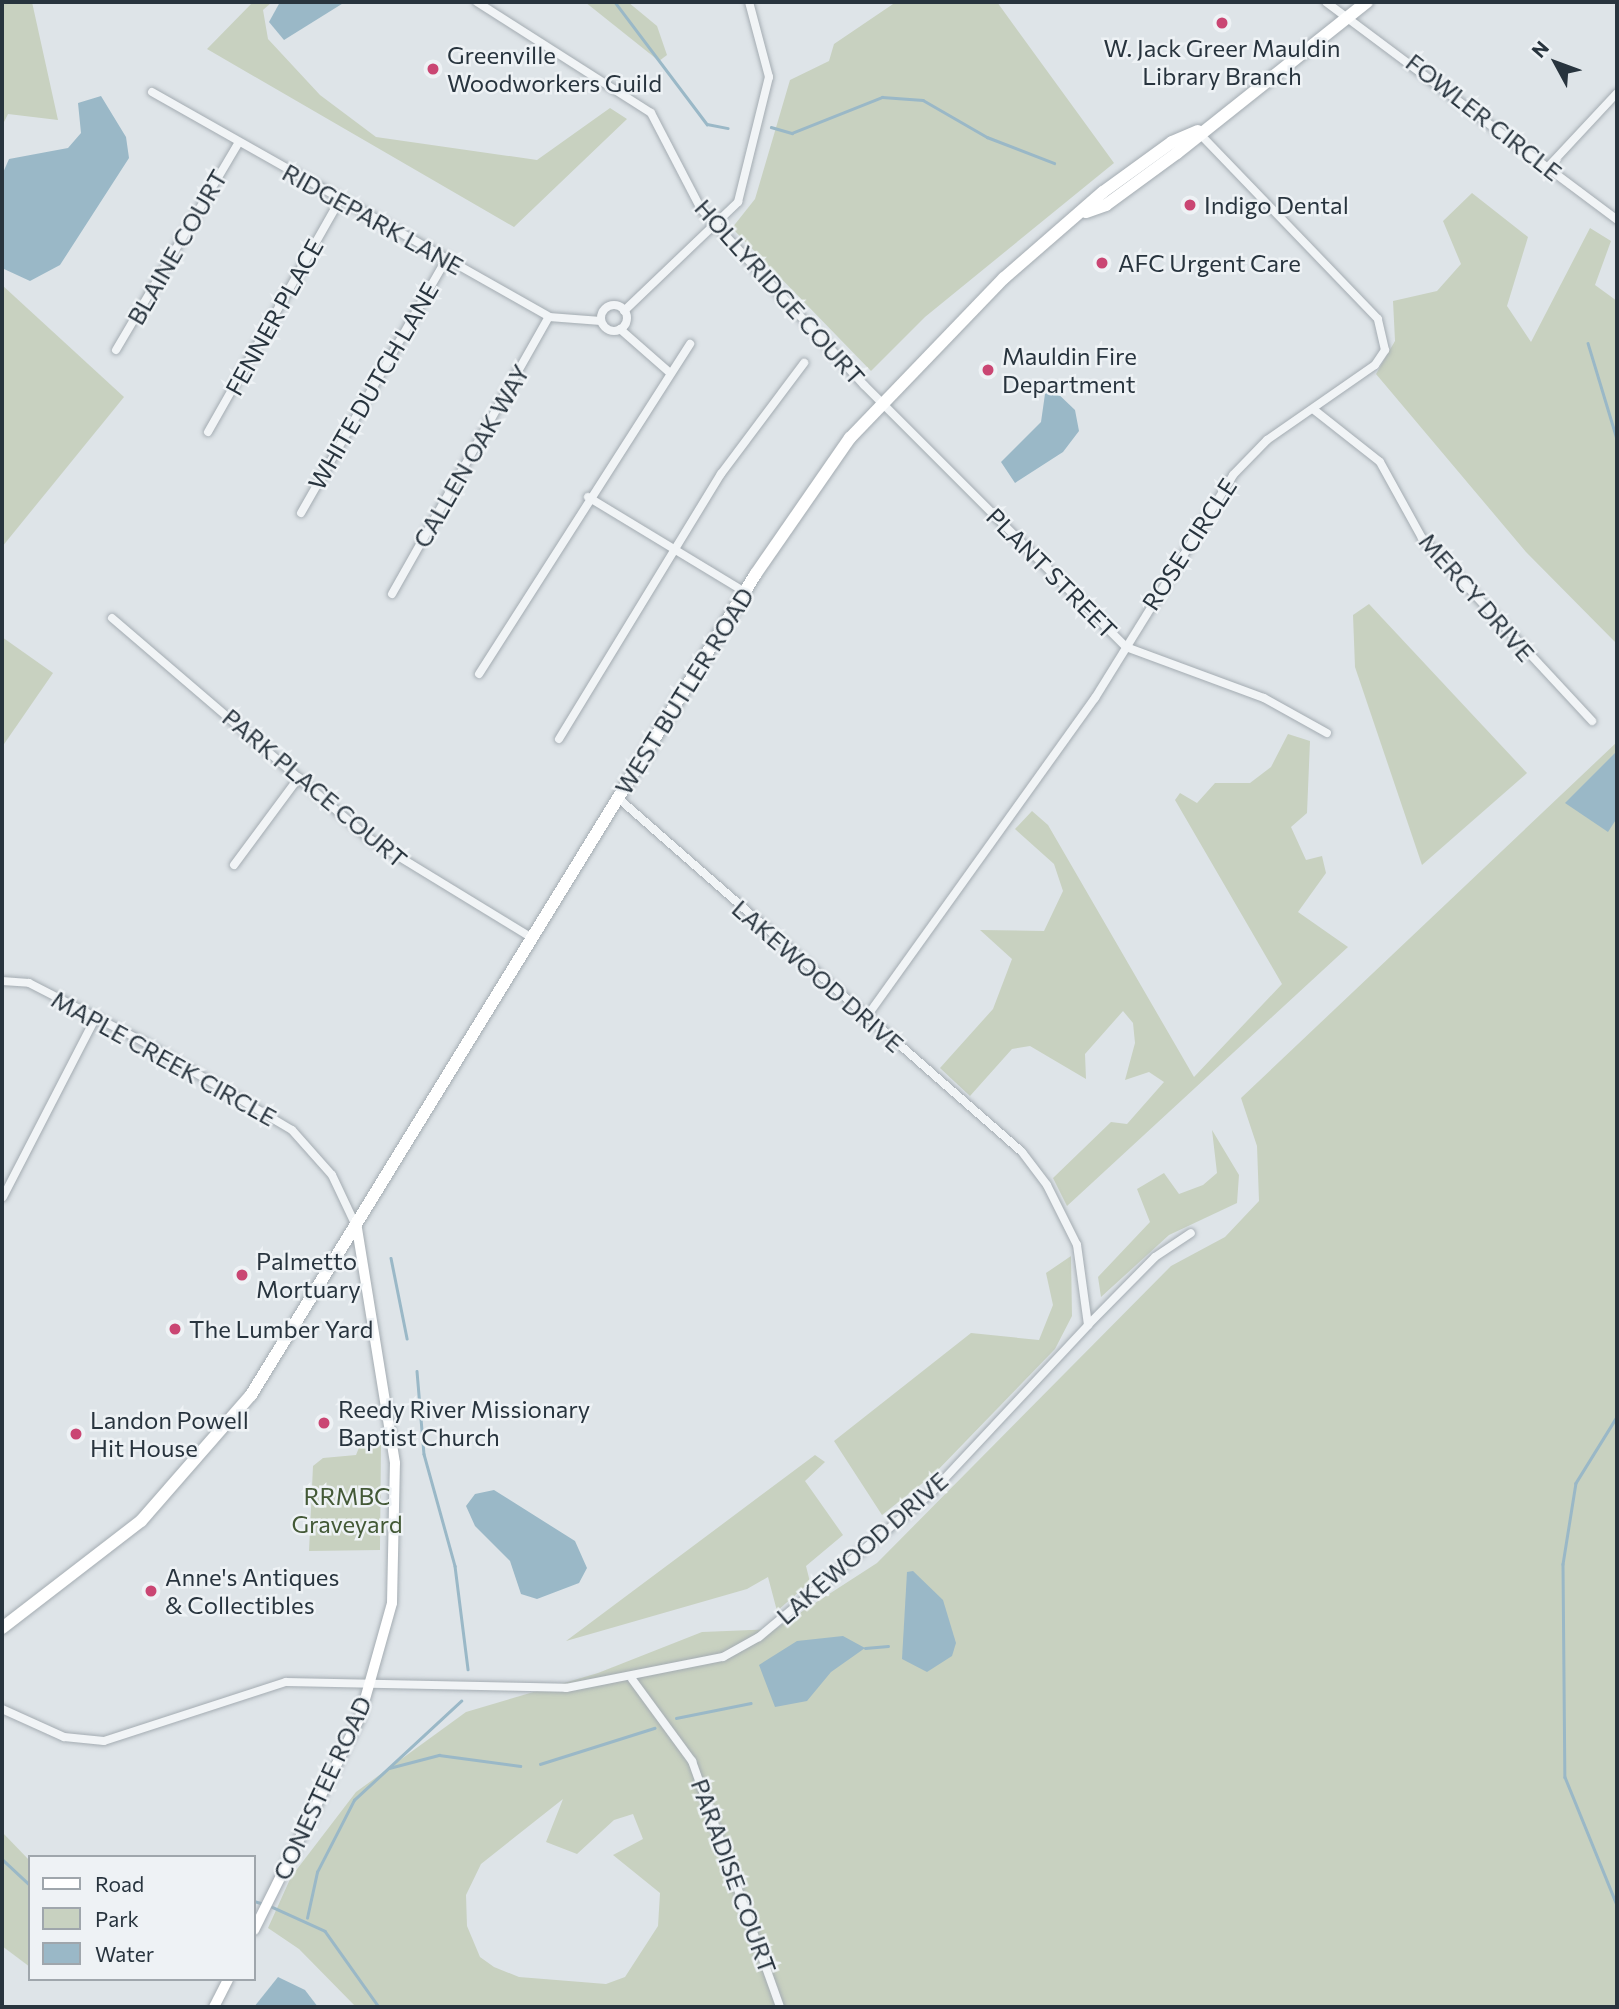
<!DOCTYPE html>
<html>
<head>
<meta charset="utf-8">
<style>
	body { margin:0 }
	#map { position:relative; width:1619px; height:2009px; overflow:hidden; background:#dee4e8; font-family:Commissioner,sans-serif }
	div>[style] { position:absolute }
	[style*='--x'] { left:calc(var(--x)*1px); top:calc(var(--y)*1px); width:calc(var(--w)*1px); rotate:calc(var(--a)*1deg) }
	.green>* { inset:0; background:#c8d1c0 }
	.water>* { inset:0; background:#9ab8c7 }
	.stream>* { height:2.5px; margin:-1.25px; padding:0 1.25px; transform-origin:1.25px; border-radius:1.25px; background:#9ab8c7 }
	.roads { filter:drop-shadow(0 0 2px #a4acb2) drop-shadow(0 0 2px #a4acb2) }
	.minor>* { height:8px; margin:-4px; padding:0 4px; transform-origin:4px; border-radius:4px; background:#f1f4f6 }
	.minor>.ring { margin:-4px; padding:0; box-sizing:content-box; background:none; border:8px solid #f1f4f6; border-radius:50% }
	.secondary>* { height:10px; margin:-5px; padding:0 5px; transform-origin:5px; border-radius:5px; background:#fff }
	.primary>* { height:12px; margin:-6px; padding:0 6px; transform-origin:6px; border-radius:6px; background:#fff }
	.dots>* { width:19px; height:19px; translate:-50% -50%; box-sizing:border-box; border:4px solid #eef2f5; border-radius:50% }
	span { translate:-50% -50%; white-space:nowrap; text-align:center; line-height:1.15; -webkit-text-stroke:5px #eef2f5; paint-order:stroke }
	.poi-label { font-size:24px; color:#28343e }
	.left { translate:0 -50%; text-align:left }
	.street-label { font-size:24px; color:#28343e }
	.park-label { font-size:24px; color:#435936 }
	.frame { position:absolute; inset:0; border:4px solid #28343e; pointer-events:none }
	.legend { position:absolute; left:28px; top:1855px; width:228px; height:126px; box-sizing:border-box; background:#eef2f5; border:2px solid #9fa6ac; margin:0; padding:9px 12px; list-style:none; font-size:21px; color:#28343e }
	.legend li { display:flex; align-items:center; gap:14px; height:35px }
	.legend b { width:35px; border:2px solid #9fa6ac }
	.north { position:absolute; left:1521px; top:28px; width:70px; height:70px; -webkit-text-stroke:5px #eef2f5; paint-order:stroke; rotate:311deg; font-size:19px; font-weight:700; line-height:28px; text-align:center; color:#28343e }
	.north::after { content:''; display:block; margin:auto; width:24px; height:32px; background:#28343e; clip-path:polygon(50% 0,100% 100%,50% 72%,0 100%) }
</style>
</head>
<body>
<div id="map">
	<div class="green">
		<div style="clip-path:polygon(2px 2px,32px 2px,58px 120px,8px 114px,2px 126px)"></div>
		<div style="clip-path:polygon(253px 2px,272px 2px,263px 10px,268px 39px,320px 95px,376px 137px,537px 160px,610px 108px,627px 119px,514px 227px,207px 49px)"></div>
		<div style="clip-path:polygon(585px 2px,628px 2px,657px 26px,667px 55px,659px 61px)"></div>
		<div style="clip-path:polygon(896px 2px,997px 2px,1114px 163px,925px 317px,871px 371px,732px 228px,755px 199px,790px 80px,829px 61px,834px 44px)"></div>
		<div style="clip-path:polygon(1472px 193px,1528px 237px,1507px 306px,1531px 342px,1590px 228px,1611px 241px,1595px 285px,1617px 301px,1617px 644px,1526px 552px,1376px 374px,1395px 341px,1393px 301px,1437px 291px,1461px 264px,1443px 221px)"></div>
		<div style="clip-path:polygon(2px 285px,124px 397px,2px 547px)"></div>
		<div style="clip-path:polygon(1369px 604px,1527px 773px,1422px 865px,1355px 667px,1353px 615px)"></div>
		<div style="clip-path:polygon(2px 637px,53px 673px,2px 747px)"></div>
		<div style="clip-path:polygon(1288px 734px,1310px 741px,1307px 813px,1291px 827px,1306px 860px,1322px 856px,1326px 873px,1298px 912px,1348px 947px,1067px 1206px,1053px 1178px,1111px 1122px,1127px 1124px,1164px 1082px,1149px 1072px,1125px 1080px,1135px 1043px,1133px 1023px,1123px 1011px,1085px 1054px,1086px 1079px,1030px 1046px,1012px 1049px,970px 1096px,940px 1068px,993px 1009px,1012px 959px,980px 930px,1044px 931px,1063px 891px,1054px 864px,1015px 829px,1032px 811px,1048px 825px,1194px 1077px,1282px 984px,1175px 800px,1180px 793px,1197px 803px,1215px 783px,1250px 783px,1271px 767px)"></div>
		<div style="clip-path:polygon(evenodd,1617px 742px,1617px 2007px,356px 2007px,299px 1949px,268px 1928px,291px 1877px,356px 1792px,466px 1712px,598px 1673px,702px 1632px,775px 1629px,877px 1563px,1171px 1266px,1225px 1237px,1259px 1201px,1257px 1146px,1241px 1098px,1617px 742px,563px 1799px,546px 1842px,577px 1854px,614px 1820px,633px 1814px,643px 1839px,613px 1855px,660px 1893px,658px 1926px,625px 1977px,606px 1984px,519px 1977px,494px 1967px,480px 1957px,467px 1926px,466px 1895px,481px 1864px,563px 1799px)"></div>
		<div style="clip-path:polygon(1212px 1130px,1239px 1175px,1237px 1203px,1169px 1235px,1101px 1297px,1098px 1277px,1150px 1222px,1137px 1189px,1164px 1173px,1179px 1194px,1203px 1185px,1217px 1173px)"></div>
		<div style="clip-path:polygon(1071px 1256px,1072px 1316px,1055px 1349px,934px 1474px,882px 1515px,834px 1441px,971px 1333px,1039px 1340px,1053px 1305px,1046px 1273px)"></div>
		<div style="clip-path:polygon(360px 1445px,381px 1445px,380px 1550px,309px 1551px,313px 1466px,323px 1458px,356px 1455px)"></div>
		<div style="clip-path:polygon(815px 1455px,825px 1462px,805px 1481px,843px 1535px,806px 1566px,810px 1582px,777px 1611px,768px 1577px,747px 1589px,566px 1641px)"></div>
		<div style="clip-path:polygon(2px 1832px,30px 1861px,30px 1967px,2px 1946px)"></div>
	</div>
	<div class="water">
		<div style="clip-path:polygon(280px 2px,345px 2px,284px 40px,269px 22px)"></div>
		<div style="clip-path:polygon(101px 96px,126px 137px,129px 158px,60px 265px,30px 281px,4px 269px,2px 175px,9px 159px,68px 148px,81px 133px,78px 103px)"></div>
		<div style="clip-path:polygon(1053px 389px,1075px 410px,1079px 431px,1063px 452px,1015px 483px,1001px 462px,1041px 422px,1045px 394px)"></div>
		<div style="clip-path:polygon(1615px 753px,1617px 818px,1608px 832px,1565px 803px)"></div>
		<div style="clip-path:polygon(494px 1490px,575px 1541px,587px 1568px,579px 1583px,537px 1599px,521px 1594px,510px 1561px,475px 1526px,466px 1506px,475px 1494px)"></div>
		<div style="clip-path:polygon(913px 1571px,943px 1600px,956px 1643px,952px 1656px,927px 1672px,902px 1659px,907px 1572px)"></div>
		<div style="clip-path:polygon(843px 1636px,865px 1648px,831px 1672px,807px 1701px,775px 1707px,759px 1665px,797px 1641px)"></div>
		<div style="clip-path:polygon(278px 1977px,305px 1990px,318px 2007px,254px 2007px)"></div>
	</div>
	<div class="stream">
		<div style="--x:615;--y:2;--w:153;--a:53"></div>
		<div style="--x:707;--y:124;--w:21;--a:11"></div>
		<div style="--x:771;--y:127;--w:22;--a:16"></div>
		<div style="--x:792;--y:133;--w:97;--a:-21.8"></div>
		<div style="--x:882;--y:97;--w:41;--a:4.2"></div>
		<div style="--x:923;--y:100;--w:74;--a:30"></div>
		<div style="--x:987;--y:137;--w:72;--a:21.2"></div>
		<div style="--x:1588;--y:343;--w:100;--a:73.2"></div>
		<div style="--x:391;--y:1258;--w:82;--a:78.7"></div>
		<div style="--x:417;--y:1371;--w:83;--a:85.2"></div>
		<div style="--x:424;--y:1454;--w:116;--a:74.5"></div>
		<div style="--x:455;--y:1566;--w:104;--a:82.8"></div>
		<div style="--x:1617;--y:1417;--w:78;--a:121.8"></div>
		<div style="--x:1576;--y:1483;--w:82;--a:99.1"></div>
		<div style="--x:1563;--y:1564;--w:213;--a:89.5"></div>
		<div style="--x:1565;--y:1777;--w:138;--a:67.9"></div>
		<div style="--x:865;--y:1648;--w:23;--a:-5"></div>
		<div style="--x:676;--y:1718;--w:76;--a:-11.3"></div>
		<div style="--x:540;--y:1764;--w:120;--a:-17.5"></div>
		<div style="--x:389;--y:1768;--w:52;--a:-14.6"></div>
		<div style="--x:439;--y:1755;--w:82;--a:7.7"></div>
		<div style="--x:2;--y:1859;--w:38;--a:43"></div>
		<div style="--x:254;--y:1901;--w:10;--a:17"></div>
		<div style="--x:270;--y:1906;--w:60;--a:24.4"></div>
		<div style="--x:325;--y:1931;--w:93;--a:54.6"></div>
		<div style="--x:307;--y:1918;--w:47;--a:-77.7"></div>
		<div style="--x:317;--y:1872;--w:81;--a:-62.8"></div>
		<div style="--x:354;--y:1800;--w:146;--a:-42.8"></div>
	</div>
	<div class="roads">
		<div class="minor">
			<div style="--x:477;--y:2;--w:206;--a:32.5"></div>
			<div style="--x:651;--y:113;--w:108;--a:62.5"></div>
			<div style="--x:701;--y:209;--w:240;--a:47.2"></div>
			<div style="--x:864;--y:385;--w:371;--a:45"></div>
			<div style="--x:1126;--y:647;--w:147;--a:20.3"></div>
			<div style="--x:1264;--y:698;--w:72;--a:29.1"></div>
			<div style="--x:1326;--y:2;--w:364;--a:36.8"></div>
			<div style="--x:152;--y:92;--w:456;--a:29.5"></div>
			<div style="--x:549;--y:317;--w:52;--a:4.4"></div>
			<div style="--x:1548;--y:167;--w:101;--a:-47"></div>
			<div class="ring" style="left:601px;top:305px;width:18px;height:18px"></div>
			<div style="--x:624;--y:311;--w:158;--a:-43.7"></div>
			<div style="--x:738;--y:202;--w:129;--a:-76.1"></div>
			<div style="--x:769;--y:77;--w:78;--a:-104.9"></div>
			<div style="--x:620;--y:329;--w:64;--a:41.2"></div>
			<div style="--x:116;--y:350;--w:239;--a:-59.4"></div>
			<div style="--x:1313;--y:409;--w:85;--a:38.3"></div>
			<div style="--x:1380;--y:462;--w:87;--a:61.1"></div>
			<div style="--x:1422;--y:538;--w:250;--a:47.1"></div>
			<div style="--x:208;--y:432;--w:266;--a:-60.4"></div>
			<div style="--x:588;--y:497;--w:184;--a:31.2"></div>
			<div style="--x:301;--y:513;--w:292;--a:-60.2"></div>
			<div style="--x:392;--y:594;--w:318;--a:-60.5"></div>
			<div style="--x:112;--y:618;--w:340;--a:40.6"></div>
			<div style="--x:370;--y:839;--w:190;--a:31.4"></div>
			<div style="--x:479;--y:674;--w:392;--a:-57.4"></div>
			<div style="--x:559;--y:739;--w:311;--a:-58.6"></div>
			<div style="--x:721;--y:474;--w:139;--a:-53.2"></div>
			<div style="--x:234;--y:865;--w:109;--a:-53.5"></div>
			<div style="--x:2;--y:981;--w:27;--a:4"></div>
			<div style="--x:29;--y:983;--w:127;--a:27.2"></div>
			<div style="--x:142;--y:1041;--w:174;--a:30.7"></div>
			<div style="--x:292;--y:1130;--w:60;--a:48.4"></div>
			<div style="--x:332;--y:1175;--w:59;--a:64.7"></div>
			<div style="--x:865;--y:1019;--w:395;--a:-54.4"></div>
			<div style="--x:1095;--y:698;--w:262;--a:-58.2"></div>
			<div style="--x:1233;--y:475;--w:49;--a:-45.8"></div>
			<div style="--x:1267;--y:440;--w:131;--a:-34.8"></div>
			<div style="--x:1375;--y:365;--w:18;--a:-56"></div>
			<div style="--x:1385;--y:350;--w:32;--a:-103"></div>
			<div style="--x:1378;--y:319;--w:260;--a:-133.9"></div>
			<div style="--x:3;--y:1197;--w:203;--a:-62.7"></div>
			<div style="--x:1088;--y:1325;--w:95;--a:-45.4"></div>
			<div style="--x:1155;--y:1257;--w:43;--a:-33.7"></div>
			<div style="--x:632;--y:1679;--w:102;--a:53.8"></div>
			<div style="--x:692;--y:1761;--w:261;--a:70.3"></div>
			<div style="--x:2;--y:1709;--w:68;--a:24.3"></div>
			<div style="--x:64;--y:1737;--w:40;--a:5.7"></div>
			<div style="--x:104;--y:1741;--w:191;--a:-18"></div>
			<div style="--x:286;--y:1682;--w:280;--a:1.2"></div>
			<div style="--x:566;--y:1688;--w:160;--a:-11.2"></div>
			<div style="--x:723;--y:1657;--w:41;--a:-29.1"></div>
			<div style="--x:759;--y:1637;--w:224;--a:-39.9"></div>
			<div style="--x:931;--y:1493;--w:230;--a:-46.9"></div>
			<div style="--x:1088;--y:1325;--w:81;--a:-97.8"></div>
			<div style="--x:1077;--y:1245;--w:67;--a:-116.6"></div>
			<div style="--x:1047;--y:1185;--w:41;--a:-127.1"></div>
			<div style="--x:1022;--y:1152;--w:537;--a:-138.77"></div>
		</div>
		<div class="secondary">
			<div style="--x:254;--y:1930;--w:238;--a:-63.5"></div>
			<div style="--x:360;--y:1717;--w:118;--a:-74.3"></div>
			<div style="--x:392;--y:1603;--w:140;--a:-88.8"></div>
			<div style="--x:395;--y:1463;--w:238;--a:-99.2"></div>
			<div style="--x:214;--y:2007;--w:31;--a:-63"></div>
		</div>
		<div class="primary">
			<div style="--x:1086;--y:212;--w:21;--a:-19"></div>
			<div style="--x:1106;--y:205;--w:88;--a:-36.2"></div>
			<div style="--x:1177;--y:153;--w:243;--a:-38.5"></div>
			<div style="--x:2;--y:1628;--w:175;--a:-37.6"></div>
			<div style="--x:141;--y:1521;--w:167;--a:-48.9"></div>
			<div style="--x:251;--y:1395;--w:963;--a:-58.42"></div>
			<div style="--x:755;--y:575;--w:167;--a:-55.3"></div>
			<div style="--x:850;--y:438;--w:222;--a:-46.1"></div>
			<div style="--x:1004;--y:278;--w:131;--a:-41"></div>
			<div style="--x:1103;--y:192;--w:85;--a:-35.9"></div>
			<div style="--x:1172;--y:142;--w:28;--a:-23"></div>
		</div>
	</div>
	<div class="dots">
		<div style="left:1222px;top:23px;background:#ca4673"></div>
		<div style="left:433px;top:69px;background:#ca4673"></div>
		<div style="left:1190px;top:205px;background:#ca4673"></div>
		<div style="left:1102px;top:263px;background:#ca4673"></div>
		<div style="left:988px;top:370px;background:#ca4673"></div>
		<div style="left:242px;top:1275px;background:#ca4673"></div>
		<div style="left:175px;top:1329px;background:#ca4673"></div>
		<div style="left:324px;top:1423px;background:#ca4673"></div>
		<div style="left:76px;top:1434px;background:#ca4673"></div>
		<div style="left:151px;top:1591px;background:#ca4673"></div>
	</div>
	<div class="poi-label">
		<span style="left:1222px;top:62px">W. Jack Greer Mauldin<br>Library Branch</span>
		<span class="left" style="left:447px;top:69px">Greenville<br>Woodworkers Guild</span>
		<span class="left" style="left:1204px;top:205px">Indigo Dental</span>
		<span class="left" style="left:1118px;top:263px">AFC Urgent Care</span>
		<span class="left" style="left:1002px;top:370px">Mauldin Fire<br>Department</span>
		<span class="left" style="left:256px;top:1275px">Palmetto<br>Mortuary</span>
		<span class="left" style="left:189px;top:1329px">The Lumber Yard</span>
		<span class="left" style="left:338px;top:1423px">Reedy River Missionary<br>Baptist Church</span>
		<span class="left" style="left:90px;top:1434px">Landon Powell<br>Hit House</span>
		<span class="left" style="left:165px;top:1591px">Anne's Antiques<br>&amp; Collectibles</span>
	</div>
	<div class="street-label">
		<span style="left:1484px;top:117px;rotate:38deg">FOWLER CIRCLE</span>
		<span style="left:373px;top:219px;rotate:29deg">RIDGEPARK LANE</span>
		<span style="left:177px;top:247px;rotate:-60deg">BLAINE COURT</span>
		<span style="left:780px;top:292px;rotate:48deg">HOLLYRIDGE COURT</span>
		<span style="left:274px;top:317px;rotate:-61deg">FENNER PLACE</span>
		<span style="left:373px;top:386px;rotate:-60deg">WHITE DUTCH LANE</span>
		<span style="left:471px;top:456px;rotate:-60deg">CALLEN OAK WAY</span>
		<span style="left:1189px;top:544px;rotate:-57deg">ROSE CIRCLE</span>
		<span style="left:1052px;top:573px;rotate:45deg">PLANT STREET</span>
		<span style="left:1477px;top:597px;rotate:49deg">MERCY DRIVE</span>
		<span style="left:684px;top:691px;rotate:-58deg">WEST BUTLER ROAD</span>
		<span style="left:315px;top:788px;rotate:40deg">PARK PLACE COURT</span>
		<span style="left:818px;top:976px;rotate:41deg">LAKEWOOD DRIVE</span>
		<span style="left:164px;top:1058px;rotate:29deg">MAPLE CREEK CIRCLE</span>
		<span style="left:862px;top:1548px;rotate:-41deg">LAKEWOOD DRIVE</span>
		<span style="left:322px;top:1788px;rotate:-65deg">CONESTEE ROAD</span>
		<span style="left:734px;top:1876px;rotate:70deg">PARADISE COURT</span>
	</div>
	<div class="park-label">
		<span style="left:347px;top:1510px">RRMBC<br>Graveyard</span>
	</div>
	<div class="frame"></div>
	<ul class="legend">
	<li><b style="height:9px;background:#fff"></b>Road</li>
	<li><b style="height:19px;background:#c8d1c0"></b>Park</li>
	<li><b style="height:19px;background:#9ab8c7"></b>Water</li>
	</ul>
	<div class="north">N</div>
</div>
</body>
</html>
